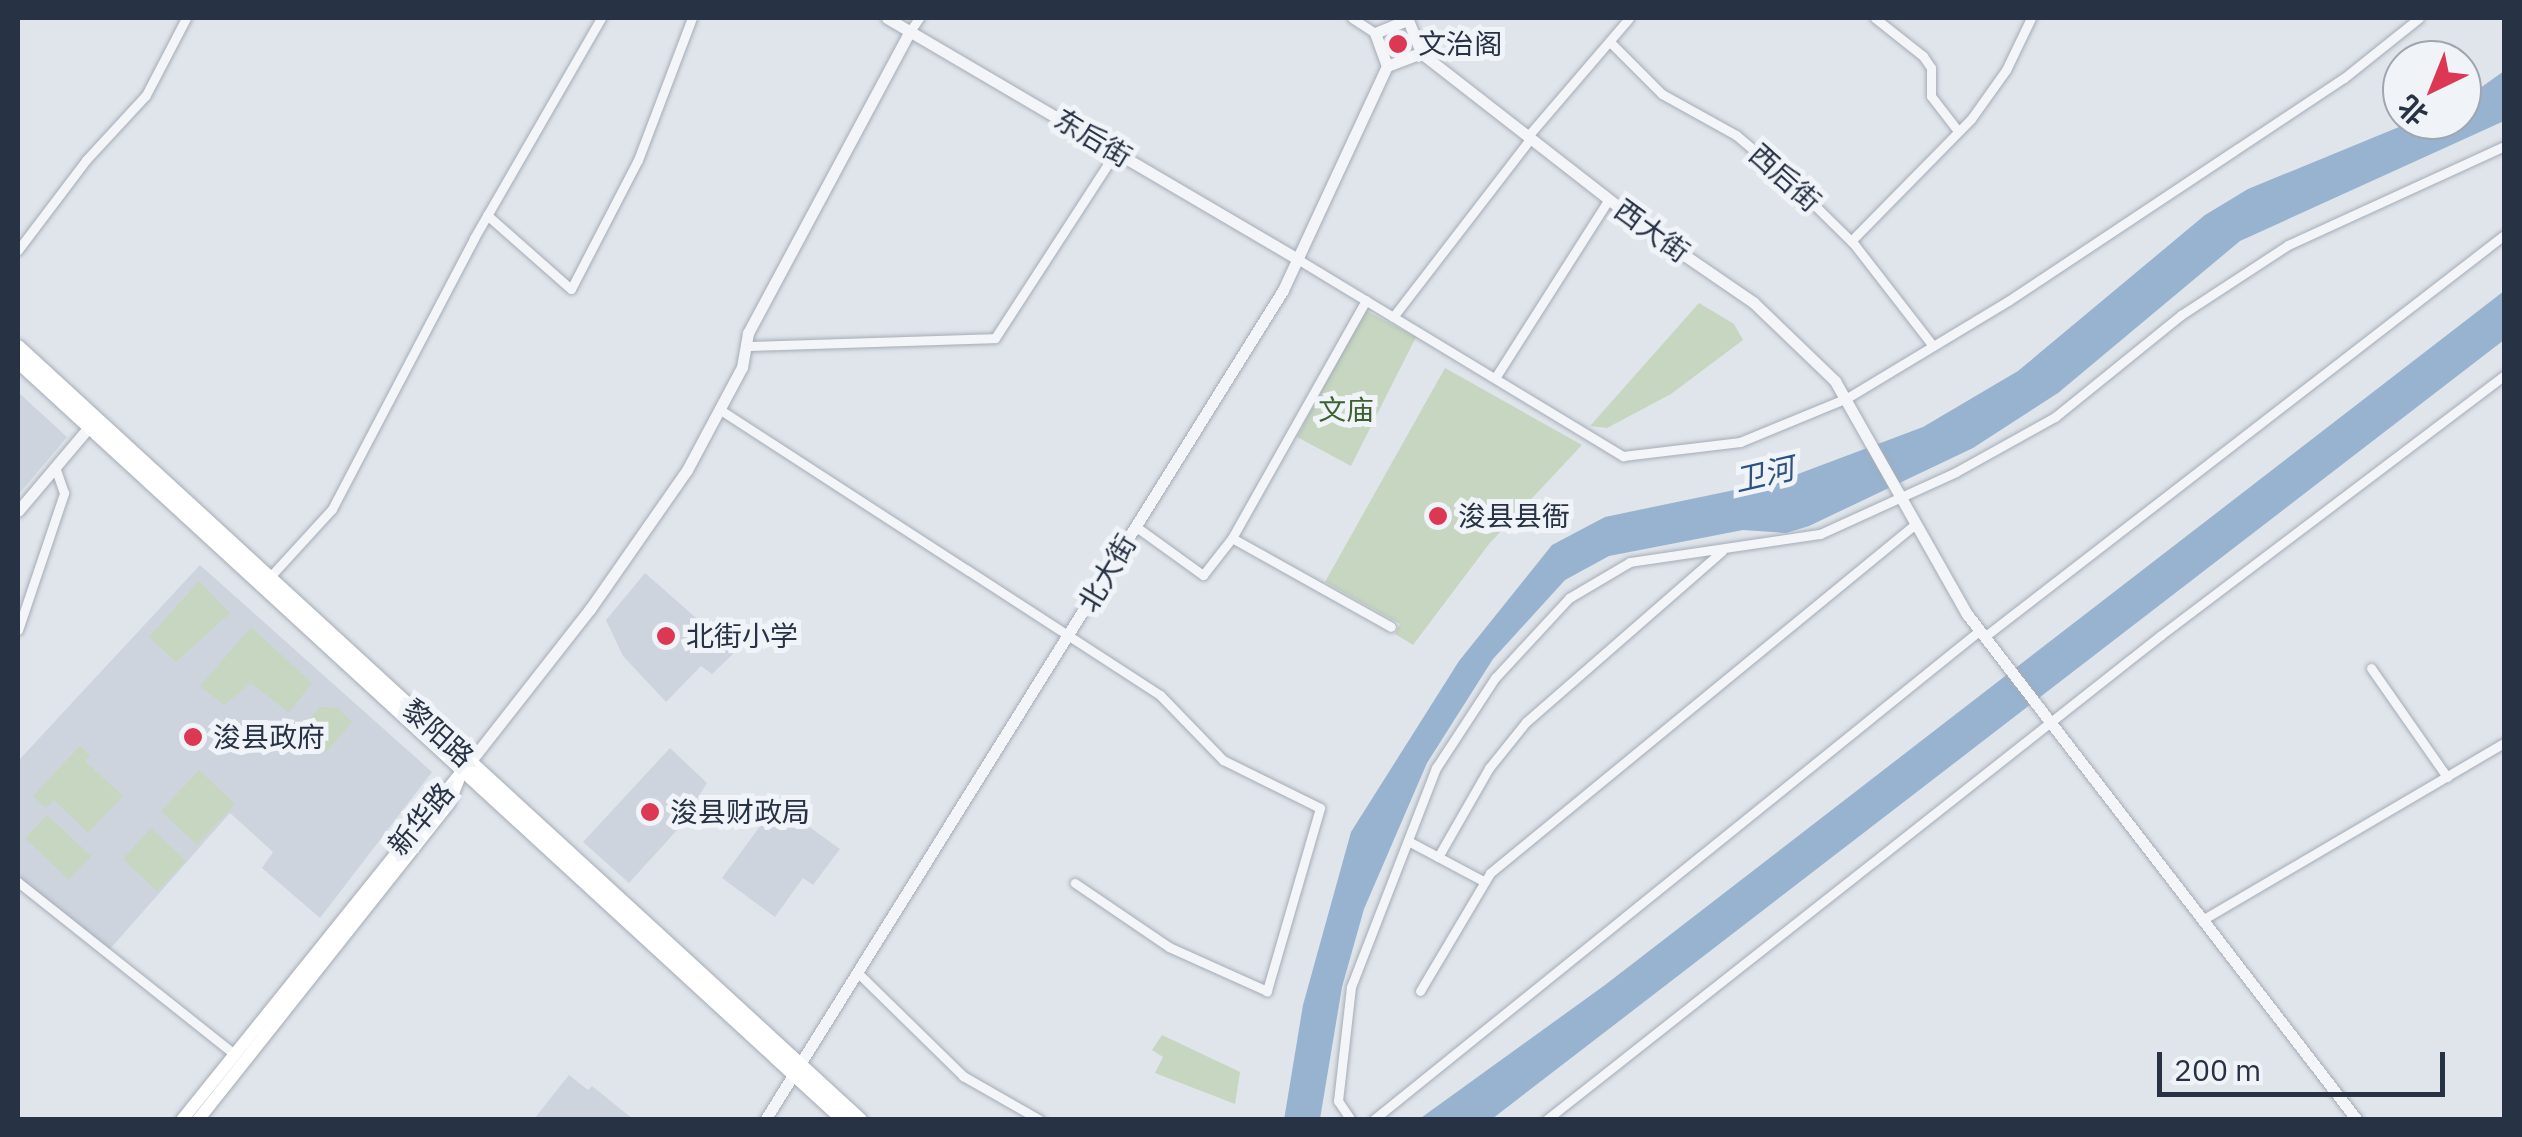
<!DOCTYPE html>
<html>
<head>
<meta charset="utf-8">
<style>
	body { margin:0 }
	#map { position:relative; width:2522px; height:1137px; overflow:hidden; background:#e0e5eb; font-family:"IBM Plex Sans","Noto Sans SC",sans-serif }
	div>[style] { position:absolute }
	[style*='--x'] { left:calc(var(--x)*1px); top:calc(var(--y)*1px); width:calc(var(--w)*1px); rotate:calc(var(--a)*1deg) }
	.built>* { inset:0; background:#ced4dd }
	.green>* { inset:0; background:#c6d6c0 }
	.water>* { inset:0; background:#97b3cf }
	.roads { filter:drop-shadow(0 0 2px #a5acb6) drop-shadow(0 0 2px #a5acb6) }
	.minor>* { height:9px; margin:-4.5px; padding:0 4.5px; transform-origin:4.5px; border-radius:4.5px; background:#f3f5f8 }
	.tertiary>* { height:11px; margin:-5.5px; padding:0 5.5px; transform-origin:5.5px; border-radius:5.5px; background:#f3f5f8 }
	.secondary>* { height:12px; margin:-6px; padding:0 6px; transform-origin:6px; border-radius:6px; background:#fff }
	.primary>* { height:14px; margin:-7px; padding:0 7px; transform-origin:7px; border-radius:7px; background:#fff }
	.dots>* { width:28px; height:28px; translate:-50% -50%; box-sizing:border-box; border:5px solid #f0f3f8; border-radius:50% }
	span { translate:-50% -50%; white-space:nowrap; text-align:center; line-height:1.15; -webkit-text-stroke:10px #f0f3f8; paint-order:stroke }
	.poi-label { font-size:28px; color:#273244 }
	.left { translate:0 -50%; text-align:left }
	.street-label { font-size:28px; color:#273244 }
	.park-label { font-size:28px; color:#3c6232 }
	.water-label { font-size:30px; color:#2c527d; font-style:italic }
	.frame { position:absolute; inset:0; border:20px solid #273244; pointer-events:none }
	.north { position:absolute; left:2382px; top:40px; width:100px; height:100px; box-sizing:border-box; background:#f0f3f8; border:2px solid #a0a6b0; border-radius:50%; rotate:223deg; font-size:28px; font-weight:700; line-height:40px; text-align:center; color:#273244 }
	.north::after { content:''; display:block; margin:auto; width:35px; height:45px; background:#dd3853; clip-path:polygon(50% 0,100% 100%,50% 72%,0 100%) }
	.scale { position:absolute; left:2157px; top:1052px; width:288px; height:45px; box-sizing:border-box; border:5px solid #273244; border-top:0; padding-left:12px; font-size:30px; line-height:35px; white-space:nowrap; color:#273244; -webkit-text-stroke:8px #f0f3f8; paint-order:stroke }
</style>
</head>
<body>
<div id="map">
	<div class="built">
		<div style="clip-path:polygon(18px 392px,67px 437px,18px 495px)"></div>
		<div style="clip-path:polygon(200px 565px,432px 772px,320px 918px,262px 868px,273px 852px,230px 813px,110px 949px,18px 877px,18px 761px)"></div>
		<div style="clip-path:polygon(645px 573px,735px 652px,712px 674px,701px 666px,666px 702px,623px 656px,606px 620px)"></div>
		<div style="clip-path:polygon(670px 748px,707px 783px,678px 829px,629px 883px,583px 842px)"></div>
		<div style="clip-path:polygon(783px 808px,840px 849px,813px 885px,803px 878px,775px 917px,722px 878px,761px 825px,768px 829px)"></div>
		<div style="clip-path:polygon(569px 1075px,588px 1090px,592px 1086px,633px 1119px,534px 1119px)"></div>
	</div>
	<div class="green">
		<div style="clip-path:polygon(1699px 303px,1734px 324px,1743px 340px,1671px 394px,1607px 428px,1590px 426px)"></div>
		<div style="clip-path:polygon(1365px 310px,1416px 337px,1351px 466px,1297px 437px)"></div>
		<div style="clip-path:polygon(1445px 368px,1582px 445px,1489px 544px,1413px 645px,1395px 634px,1400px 624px,1325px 582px)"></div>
		<div style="clip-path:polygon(199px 581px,230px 613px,176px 662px,149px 637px)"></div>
		<div style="clip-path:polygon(251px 627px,312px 683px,289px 713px,251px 683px,224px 705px,200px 686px)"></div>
		<div style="clip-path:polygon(320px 707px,338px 708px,352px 722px,325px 753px,300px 729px)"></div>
		<div style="clip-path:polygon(80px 746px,90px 755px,85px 761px,123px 796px,88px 833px,54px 800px,46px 808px,33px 796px)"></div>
		<div style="clip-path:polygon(199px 770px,235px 804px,197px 845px,161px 811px)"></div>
		<div style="clip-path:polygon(47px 815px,91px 856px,69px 880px,25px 838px)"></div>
		<div style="clip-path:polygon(151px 828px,186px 861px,157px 891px,123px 859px)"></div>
		<div style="clip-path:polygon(1162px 1035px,1240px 1072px,1235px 1104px,1155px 1073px,1163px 1057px,1152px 1050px)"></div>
	</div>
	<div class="water">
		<div style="clip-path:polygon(2504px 71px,2504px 121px,2240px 241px,2058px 393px,1973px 448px,1809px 526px,1786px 533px,1743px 530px,1609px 556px,1565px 580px,1493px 659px,1427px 763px,1364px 909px,1342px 987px,1320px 1119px,1284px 1120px,1303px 1005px,1351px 832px,1459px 661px,1552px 545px,1605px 517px,1782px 480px,1923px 427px,2018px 371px,2205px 215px,2248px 189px,2416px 120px,2462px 120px,2462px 101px)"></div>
		<div style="clip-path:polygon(2504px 291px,2504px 340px,1492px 1119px,1418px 1120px,1605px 985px)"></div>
	</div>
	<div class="roads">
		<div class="minor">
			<div style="--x:1352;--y:18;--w:27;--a:33"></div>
			<div style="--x:1875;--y:18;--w:61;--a:38.4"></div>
			<div style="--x:1923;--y:56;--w:14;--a:56"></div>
			<div style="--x:1931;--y:68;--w:28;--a:90"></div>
			<div style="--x:1931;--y:96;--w:44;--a:52.4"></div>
			<div style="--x:910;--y:31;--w:16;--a:-55"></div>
			<div style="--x:1610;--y:42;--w:74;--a:45"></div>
			<div style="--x:1662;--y:94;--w:85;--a:29"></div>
			<div style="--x:1736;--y:135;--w:70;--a:40.3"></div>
			<div style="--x:1789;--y:180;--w:91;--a:44.6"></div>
			<div style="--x:1854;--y:244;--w:129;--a:52.2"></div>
			<div style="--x:1528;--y:136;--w:155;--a:-49.4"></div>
			<div style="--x:487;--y:215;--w:112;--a:41.4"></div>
			<div style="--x:571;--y:289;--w:145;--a:-62.6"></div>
			<div style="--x:638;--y:160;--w:152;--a:-69.2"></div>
			<div style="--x:1851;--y:241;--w:171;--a:-45.5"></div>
			<div style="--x:1971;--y:119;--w:60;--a:-54.5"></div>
			<div style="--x:2006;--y:70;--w:58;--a:-64.3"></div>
			<div style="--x:18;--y:250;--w:113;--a:-52.9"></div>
			<div style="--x:86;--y:160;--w:88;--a:-47.3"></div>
			<div style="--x:146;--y:95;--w:87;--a:-62.5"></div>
			<div style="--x:1299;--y:260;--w:379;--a:31.2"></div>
			<div style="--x:1623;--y:456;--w:118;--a:-6.8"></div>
			<div style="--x:1740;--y:442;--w:116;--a:-22.4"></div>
			<div style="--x:1847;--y:398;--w:188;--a:-31.1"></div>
			<div style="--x:2008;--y:301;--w:403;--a:-33.6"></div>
			<div style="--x:2344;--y:78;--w:96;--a:-38.7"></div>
			<div style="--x:1393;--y:317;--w:226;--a:-52.4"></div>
			<div style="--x:746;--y:346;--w:249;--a:-1.8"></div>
			<div style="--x:995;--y:338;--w:222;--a:-57"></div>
			<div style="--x:1495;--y:378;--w:212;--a:-57.5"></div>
			<div style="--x:719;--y:409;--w:526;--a:32.96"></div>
			<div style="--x:1160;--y:695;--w:91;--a:45.9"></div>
			<div style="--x:1223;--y:760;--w:108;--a:26.3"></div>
			<div style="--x:1320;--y:808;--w:191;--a:106.2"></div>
			<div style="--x:1267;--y:991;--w:107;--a:-155.8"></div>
			<div style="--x:1169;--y:947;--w:114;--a:-145.8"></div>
			<div style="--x:1135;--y:526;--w:84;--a:35.8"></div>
			<div style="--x:1203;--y:575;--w:47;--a:-51.9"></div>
			<div style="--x:1232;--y:538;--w:182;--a:29.2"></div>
			<div style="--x:1232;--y:538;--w:273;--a:-60.6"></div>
			<div style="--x:269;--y:578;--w:93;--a:-47.6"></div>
			<div style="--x:332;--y:509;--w:306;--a:-62.3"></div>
			<div style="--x:474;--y:238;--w:254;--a:-60"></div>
			<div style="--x:18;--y:630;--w:145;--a:-71.4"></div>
			<div style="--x:64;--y:493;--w:28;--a:-109"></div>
			<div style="--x:1988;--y:634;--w:652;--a:-37.71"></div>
			<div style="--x:2371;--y:668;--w:133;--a:55.1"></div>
			<div style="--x:1410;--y:842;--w:83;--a:28.1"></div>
			<div style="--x:1438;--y:857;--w:103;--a:-60.2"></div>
			<div style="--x:1489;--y:768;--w:59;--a:-51.2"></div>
			<div style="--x:1526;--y:722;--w:260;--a:-41.1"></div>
			<div style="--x:18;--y:882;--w:276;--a:38.5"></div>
			<div style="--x:2202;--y:920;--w:350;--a:-30.4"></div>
			<div style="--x:859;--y:974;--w:146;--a:44.4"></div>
			<div style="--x:963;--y:1076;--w:89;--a:29.7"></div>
			<div style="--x:1420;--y:991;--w:137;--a:-59.3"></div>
			<div style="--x:1490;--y:873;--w:547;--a:-39.36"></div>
			<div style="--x:1351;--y:1120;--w:23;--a:-124"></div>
			<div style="--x:1338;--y:1101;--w:115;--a:-83.5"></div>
			<div style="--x:1351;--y:987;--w:235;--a:-68.8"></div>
			<div style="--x:1436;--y:768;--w:108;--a:-56.8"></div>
			<div style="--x:1495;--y:678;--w:109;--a:-47.2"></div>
			<div style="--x:1569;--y:598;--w:71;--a:-30.5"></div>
			<div style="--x:1630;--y:562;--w:192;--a:-8.4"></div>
			<div style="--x:1820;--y:534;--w:149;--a:-24.5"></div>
			<div style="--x:1956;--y:472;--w:113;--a:-29.1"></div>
			<div style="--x:2055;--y:417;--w:162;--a:-39"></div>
			<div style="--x:2181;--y:315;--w:128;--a:-33.2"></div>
			<div style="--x:2288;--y:245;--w:238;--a:-24.6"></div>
			<div style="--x:1373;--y:1120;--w:779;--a:-38.9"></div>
			<div style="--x:1546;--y:1120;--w:783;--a:-38.26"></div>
			<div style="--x:2161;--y:635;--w:430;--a:-37.1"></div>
		</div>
		<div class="tertiary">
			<div style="--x:887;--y:18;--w:478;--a:30.4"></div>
			<div style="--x:1408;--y:20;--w:35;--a:68"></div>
			<div style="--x:1421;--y:53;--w:36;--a:159"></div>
			<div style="--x:1387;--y:66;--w:35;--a:-110"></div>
			<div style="--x:1375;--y:33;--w:35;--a:-22"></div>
			<div style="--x:1421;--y:53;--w:296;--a:37.9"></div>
			<div style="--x:1655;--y:235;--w:119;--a:34.4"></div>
			<div style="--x:1753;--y:302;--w:114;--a:43.9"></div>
			<div style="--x:1835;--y:381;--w:268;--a:60.5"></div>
			<div style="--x:1967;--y:614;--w:639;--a:52.38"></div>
			<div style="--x:18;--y:511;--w:110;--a:-49.8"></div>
			<div style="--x:466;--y:767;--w:201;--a:-51.9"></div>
			<div style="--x:590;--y:609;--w:169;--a:-55.1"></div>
			<div style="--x:687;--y:470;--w:117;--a:-61.9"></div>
			<div style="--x:742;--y:367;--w:35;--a:-80"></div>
			<div style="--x:748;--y:333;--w:343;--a:-61.8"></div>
			<div style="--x:765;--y:1120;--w:978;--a:-58.03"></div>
			<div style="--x:1283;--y:290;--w:247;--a:-65.1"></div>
		</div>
		<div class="secondary">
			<div style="--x:182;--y:1120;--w:448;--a:-51.2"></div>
			<div style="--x:198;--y:1120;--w:404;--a:-51.6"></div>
			<div style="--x:449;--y:803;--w:24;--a:-68"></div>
		</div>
		<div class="primary">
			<div style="--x:18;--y:347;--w:1143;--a:42.55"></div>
			<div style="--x:18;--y:361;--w:1122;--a:42.58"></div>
		</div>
	</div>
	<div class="dots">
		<div style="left:1398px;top:44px;background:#dd3853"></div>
		<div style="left:1438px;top:516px;background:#dd3853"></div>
		<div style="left:666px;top:636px;background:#dd3853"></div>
		<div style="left:193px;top:737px;background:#dd3853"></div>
		<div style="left:650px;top:812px;background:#dd3853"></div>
	</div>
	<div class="poi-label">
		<span class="left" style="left:1418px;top:44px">文治阁</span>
		<span class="left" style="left:1458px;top:516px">浚县县衙</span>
		<span class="left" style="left:686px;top:636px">北街小学</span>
		<span class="left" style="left:213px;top:737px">浚县政府</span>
		<span class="left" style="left:670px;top:812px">浚县财政局</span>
	</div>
	<div class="street-label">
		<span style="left:1093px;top:138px;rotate:31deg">东后街</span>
		<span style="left:1785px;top:178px;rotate:42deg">西后街</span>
		<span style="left:1652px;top:231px;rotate:36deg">西大街</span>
		<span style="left:1107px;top:573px;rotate:-59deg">北大街</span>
		<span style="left:438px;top:733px;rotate:42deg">黎阳路</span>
		<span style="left:421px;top:819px;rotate:-50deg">新华路</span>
	</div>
	<div class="park-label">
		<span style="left:1346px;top:410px">文庙</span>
	</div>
	<div class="water-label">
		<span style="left:1764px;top:474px;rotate:-13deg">卫河</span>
	</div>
	<div class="frame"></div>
	<div class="north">北</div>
	<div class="scale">200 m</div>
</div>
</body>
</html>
